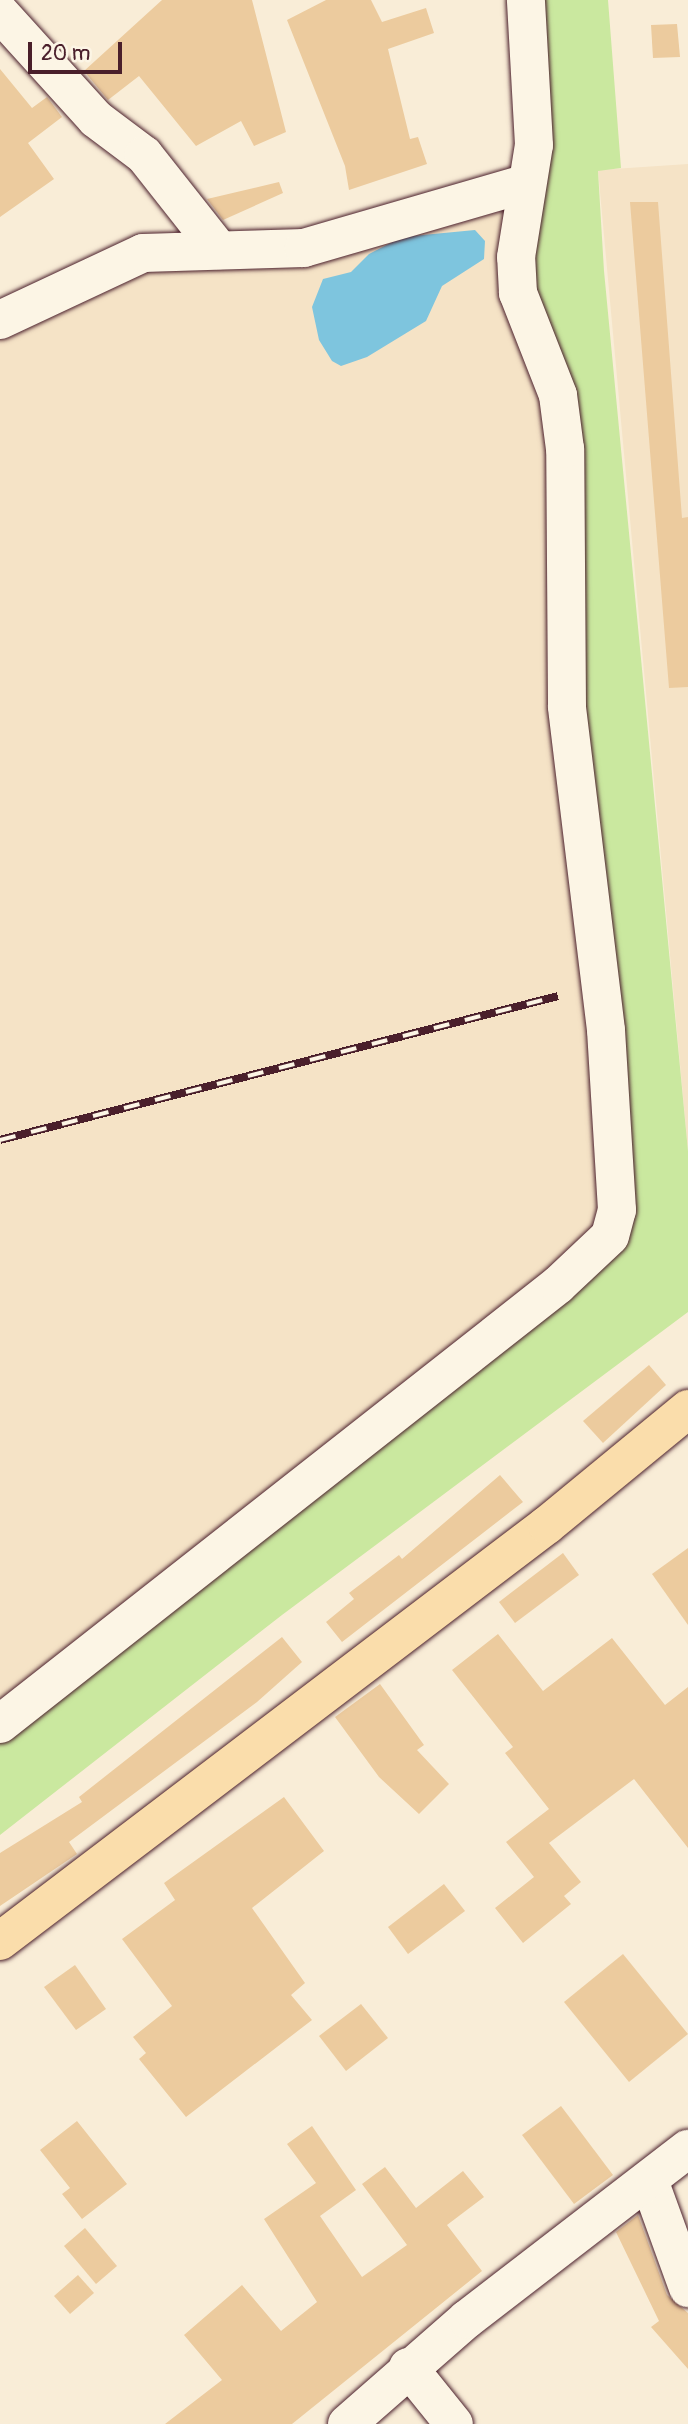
<!DOCTYPE html>
<html>
<head>
<meta charset="utf-8">
<style>
	body { margin:0 }
	#map { position:relative; width:688px; height:2424px; overflow:hidden; background:#f9edd7; font-family:Pangolin,sans-serif }
	div>[style] { position:absolute }
	[style*='--x'] { left:calc(var(--x)*1px); top:calc(var(--y)*1px); width:calc(var(--w)*1px); rotate:calc(var(--a)*1deg) }
	.built>* { inset:0; background:#f5e3c6 }
	.green>* { inset:0; background:#cae89f }
	.water>* { inset:0; background:#7ec5de }
	.building>* { inset:0; background:#eccb9e }
	.roads { filter:drop-shadow(0 0 2px #4a1f2b) drop-shadow(0 0 2px #4a1f2b) }
	.minor>* { height:38px; margin:-19px; padding:0 19px; transform-origin:19px; border-radius:19px; background:#fcf5e5 }
	.major>* { height:38px; margin:-19px; padding:0 19px; transform-origin:19px; border-radius:19px; background:#faddab }
	.rail>* { height:8px; margin-top:-4px; transform-origin:0; background:repeating-linear-gradient(90deg,#fcf5e5 0 16px,#4a1f2b 0 32px); box-sizing:border-box; border-block:2px solid #4a1f2b }
	span { translate:-50% -50%; white-space:nowrap; text-align:center; line-height:1.15; -webkit-text-stroke:6px #fcf5e5; paint-order:stroke }
	.scale { position:absolute; left:28px; top:42px; width:94px; height:32px; box-sizing:border-box; border:4px solid #4a1f2b; border-top:0; padding-left:9px; font-size:21px; line-height:24px; white-space:nowrap; color:#4a1f2b; -webkit-text-stroke:5px #fcf5e5; paint-order:stroke }
</style>
</head>
<body>
<div id="map">
	<div class="built">
		<div style="clip-path:polygon(688px 164px,688px 1151px,598px 170px)"></div>
		<div style="clip-path:polygon(524px 184px,549px 366px,610px 1236px,0 1724px,0 320px,143px 253px,304px 248px)"></div>
	</div>
	<div class="green">
		<div style="clip-path:polygon(526px 0,608px 0,621px 168px,598px 171px,604px 271px,688px 1151px,688px 1312px,282px 1615px,0 1835px,0 1724px,610px 1236px,565px 449px,518px 293px)"></div>
	</div>
	<div class="water">
		<div style="clip-path:polygon(475px 230px,485px 241px,484px 259px,442px 286px,426px 321px,367px 357px,341px 366px,332px 361px,319px 340px,312px 307px,323px 279px,351px 272px,369px 254px,402px 237px)"></div>
	</div>
	<div class="building">
		<div style="clip-path:polygon(162px 0,252px 0,286px 132px,254px 146px,241px 121px,196px 146px,139px 76px,108px 100px,84px 71px)"></div>
		<div style="clip-path:polygon(326px 0,371px 0,382px 22px,426px 8px,434px 33px,388px 49px,410px 139px,418px 137px,427px 164px,349px 190px,345px 166px,287px 20px)"></div>
		<div style="clip-path:polygon(677px 24px,680px 57px,653px 58px,651px 25px)"></div>
		<div style="clip-path:polygon(0 69px,32px 108px,47px 97px,62px 117px,28px 143px,54px 179px,0 217px)"></div>
		<div style="clip-path:polygon(279px 182px,283px 193px,223px 220px,207px 199px)"></div>
		<div style="clip-path:polygon(630px 202px,658px 202px,682px 518px,688px 517px,688px 687px,669px 688px)"></div>
		<div style="clip-path:polygon(649px 1365px,666px 1385px,603px 1443px,583px 1421px)"></div>
		<div style="clip-path:polygon(500px 1475px,523px 1502px,342px 1642px,326px 1622px,354px 1599px,349px 1593px,399px 1555px,402px 1559px)"></div>
		<div style="clip-path:polygon(688px 1548px,688px 1625px,652px 1574px)"></div>
		<div style="clip-path:polygon(563px 1553px,579px 1575px,515px 1623px,499px 1602px)"></div>
		<div style="clip-path:polygon(498px 1634px,543px 1691px,612px 1638px,665px 1705px,688px 1687px,688px 1848px,634px 1779px,549px 1843px,581px 1882px,564px 1896px,571px 1904px,523px 1943px,495px 1908px,534px 1877px,506px 1842px,549px 1809px,505px 1753px,513px 1747px,452px 1670px)"></div>
		<div style="clip-path:polygon(282px 1637px,302px 1662px,257px 1702px,69px 1842px,77px 1854px,0 1906px,0 1853px,82px 1802px,79px 1797px)"></div>
		<div style="clip-path:polygon(380px 1684px,424px 1745px,417px 1750px,449px 1784px,419px 1814px,379px 1777px,335px 1717px)"></div>
		<div style="clip-path:polygon(284px 1797px,324px 1851px,252px 1908px,305px 1983px,291px 1995px,312px 2020px,186px 2117px,139px 2059px,146px 2053px,133px 2037px,172px 2006px,122px 1939px,175px 1900px,164px 1883px)"></div>
		<div style="clip-path:polygon(444px 1884px,465px 1911px,408px 1954px,388px 1927px)"></div>
		<div style="clip-path:polygon(623px 1954px,688px 2034px,629px 2082px,564px 2002px)"></div>
		<div style="clip-path:polygon(75px 1965px,106px 2009px,76px 2030px,44px 1987px)"></div>
		<div style="clip-path:polygon(361px 2004px,388px 2038px,346px 2071px,319px 2036px)"></div>
		<div style="clip-path:polygon(561px 2106px,613px 2175px,574px 2204px,522px 2135px)"></div>
		<div style="clip-path:polygon(77px 2121px,127px 2184px,82px 2219px,62px 2194px,70px 2188px,40px 2150px)"></div>
		<div style="clip-path:polygon(312px 2126px,356px 2190px,320px 2216px,362px 2277px,407px 2245px,362px 2184px,385px 2167px,416px 2208px,463px 2171px,484px 2197px,447px 2225px,482px 2271px,292px 2424px,165px 2424px,222px 2380px,184px 2335px,242px 2285px,281px 2331px,317px 2302px,264px 2219px,316px 2183px,287px 2144px)"></div>
		<div style="clip-path:polygon(638px 2215px,667px 2295px,688px 2313px,688px 2369px,651px 2327px,659px 2321px,616px 2232px)"></div>
		<div style="clip-path:polygon(85px 2228px,117px 2266px,96px 2284px,64px 2246px)"></div>
		<div style="clip-path:polygon(78px 2275px,94px 2293px,70px 2314px,54px 2296px)"></div>
	</div>
	<div class="roads">
		<div class="minor">
			<div style="--x:0;--y:13;--w:143;--a:47.8"></div>
			<div style="--x:96;--y:119;--w:60;--a:36.9"></div>
			<div style="--x:144;--y:155;--w:121;--a:51.7"></div>
			<div style="--x:0;--y:320;--w:158;--a:-25.1"></div>
			<div style="--x:143;--y:253;--w:161;--a:-1.8"></div>
			<div style="--x:304;--y:248;--w:229;--a:-16.2"></div>
			<div style="--x:0;--y:1724;--w:710;--a:-38.19"></div>
			<div style="--x:558;--y:1285;--w:71;--a:-43.3"></div>
			<div style="--x:610;--y:1236;--w:27;--a:-75"></div>
			<div style="--x:617;--y:1210;--w:180;--a:-93.5"></div>
			<div style="--x:606;--y:1030;--w:326;--a:-96.9"></div>
			<div style="--x:567;--y:706;--w:257;--a:-90.4"></div>
			<div style="--x:565;--y:449;--w:54;--a:-97.4"></div>
			<div style="--x:558;--y:395;--w:110;--a:-111.4"></div>
			<div style="--x:518;--y:293;--w:36;--a:-93"></div>
			<div style="--x:516;--y:257;--w:113;--a:-80.9"></div>
			<div style="--x:534;--y:145;--w:145;--a:-93.2"></div>
			<div style="--x:649;--y:2180;--w:115;--a:70.1"></div>
			<div style="--x:408;--y:2367;--w:73;--a:51.1"></div>
			<div style="--x:347;--y:2424;--w:159;--a:-41.2"></div>
			<div style="--x:467;--y:2319;--w:279;--a:-37.6"></div>
		</div>
		<div class="major">
			<div style="--x:0;--y:1941;--w:687;--a:-37.25"></div>
			<div style="--x:547;--y:1525;--w:183;--a:-39.4"></div>
		</div>
	</div>
	<div class="rail">
		<div style="--x:0;--y:1140;--w:576;--a:-14.47"></div>
	</div>
	<div class="scale">20 m</div>
</div>
</body>
</html>
